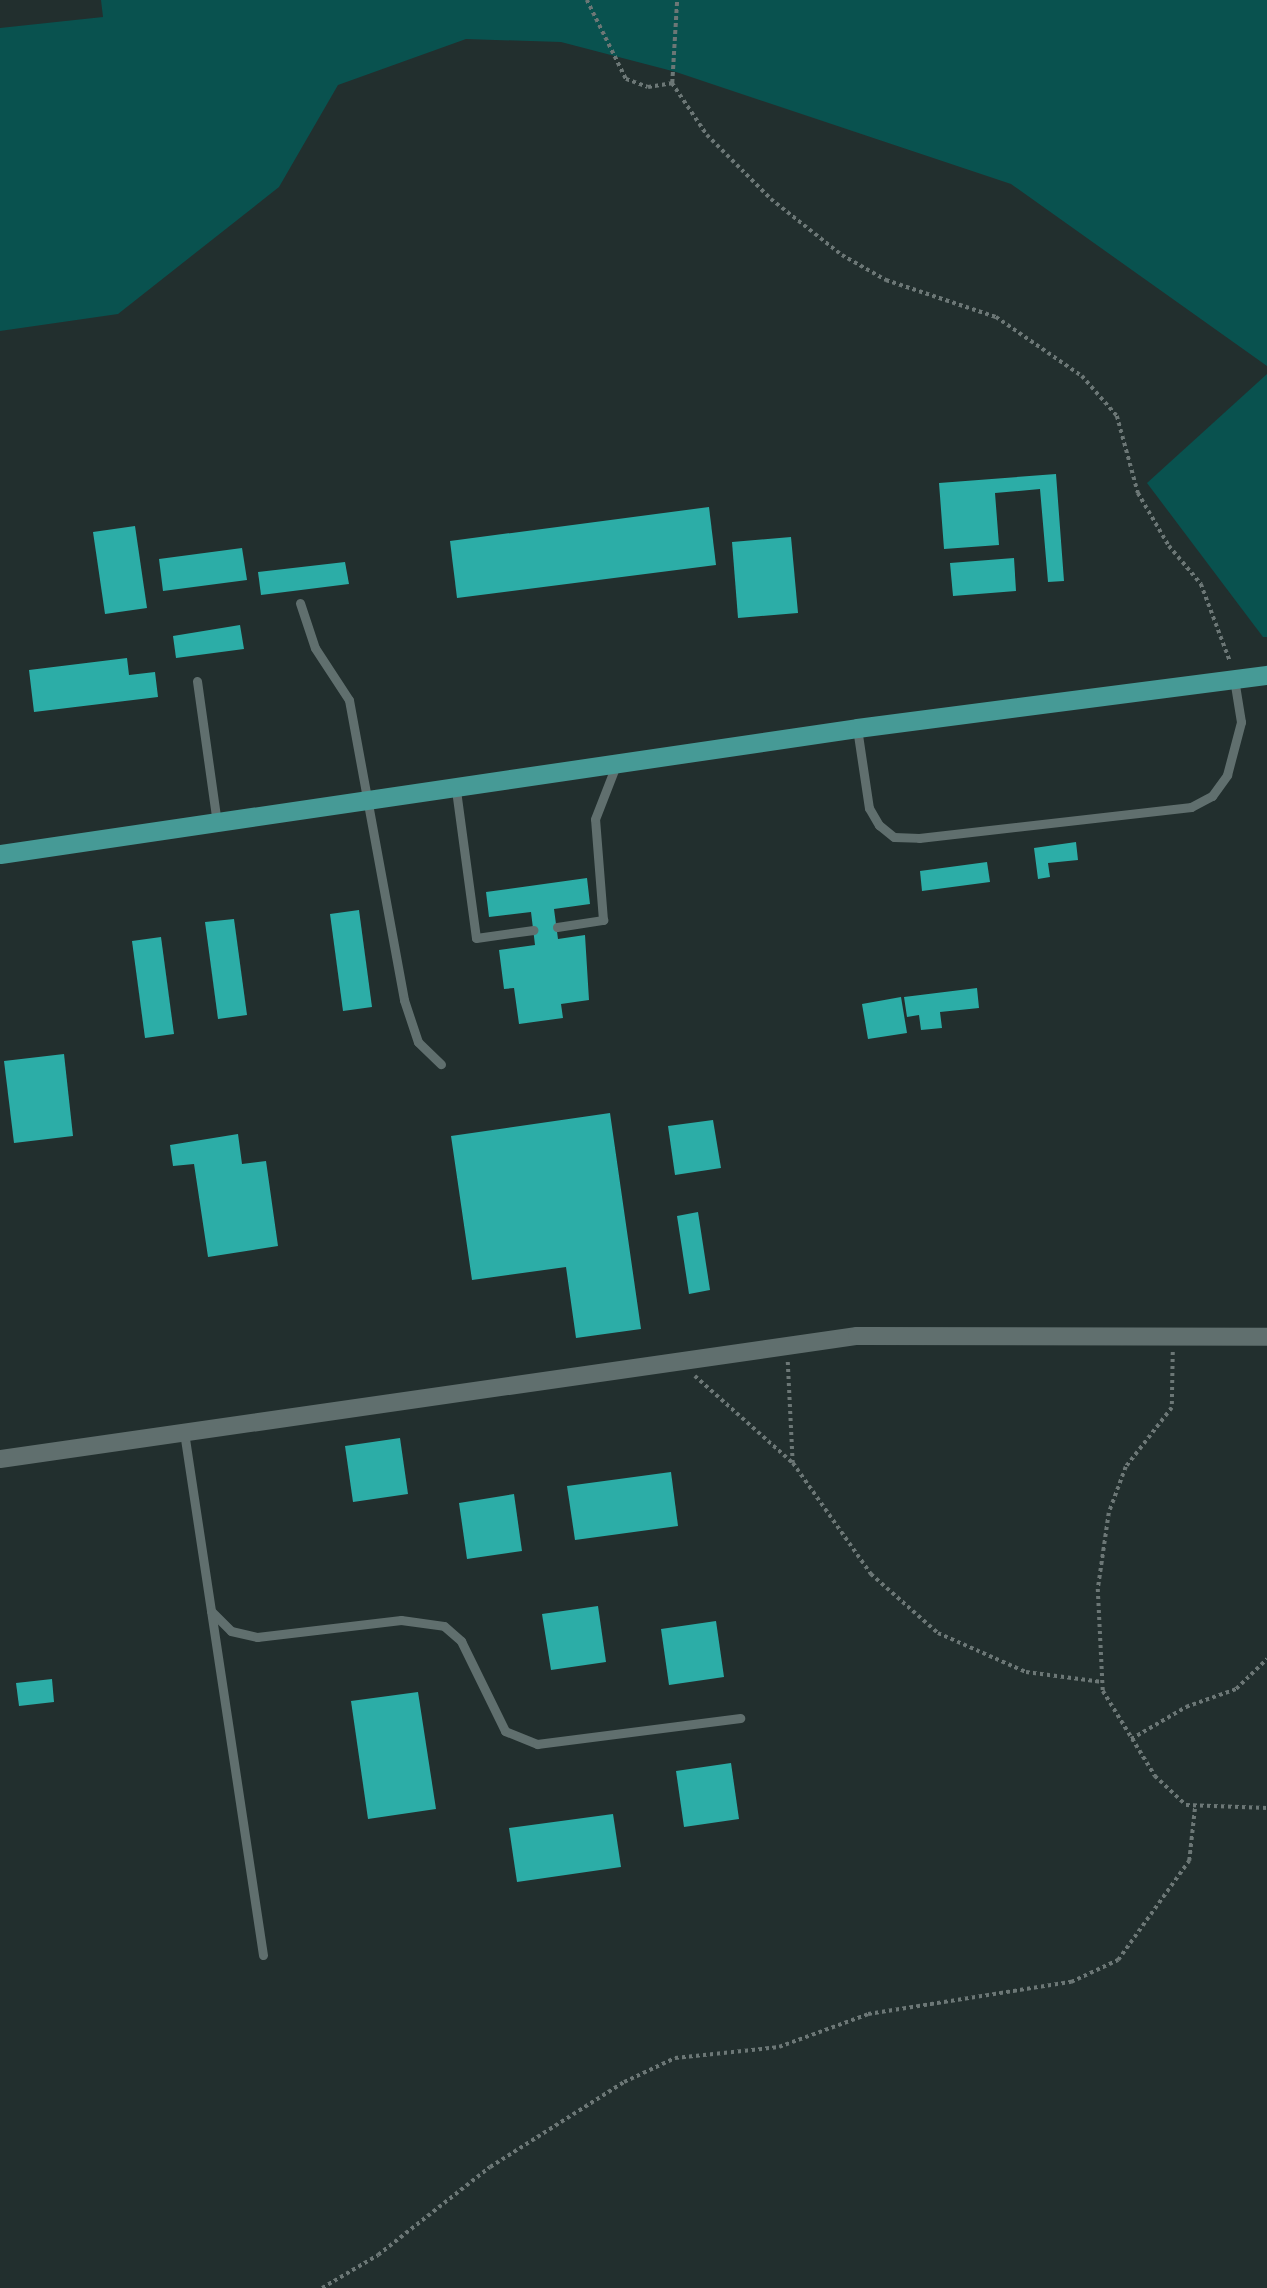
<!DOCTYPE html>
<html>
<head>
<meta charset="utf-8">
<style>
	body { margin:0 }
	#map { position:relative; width:1267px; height:2288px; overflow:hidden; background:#222f2e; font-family:"Archivo Narrow",sans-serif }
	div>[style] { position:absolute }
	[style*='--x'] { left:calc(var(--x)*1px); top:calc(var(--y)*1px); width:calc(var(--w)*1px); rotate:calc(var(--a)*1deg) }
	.green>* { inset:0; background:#09524f }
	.building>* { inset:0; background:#2cada7 }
	.path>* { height:3.5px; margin-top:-1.75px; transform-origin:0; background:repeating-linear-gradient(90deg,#6c7776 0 3.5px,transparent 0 7px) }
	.service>* { height:9px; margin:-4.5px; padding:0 4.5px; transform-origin:4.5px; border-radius:4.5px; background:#606f6e }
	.minor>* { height:18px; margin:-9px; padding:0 9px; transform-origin:9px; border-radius:9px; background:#606f6e }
	.trunk>* { height:19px; margin:-9.5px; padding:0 9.5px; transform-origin:9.5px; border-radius:9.5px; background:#469a96 }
	span { translate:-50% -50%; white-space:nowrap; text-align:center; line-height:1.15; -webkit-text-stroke:7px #222f2e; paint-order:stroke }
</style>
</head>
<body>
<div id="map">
	<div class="green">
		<div style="clip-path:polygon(101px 0,1267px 0,1267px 366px,1011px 184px,676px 72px,561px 42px,466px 39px,338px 85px,279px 187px,118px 314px,0 331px,0 28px,103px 17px)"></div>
		<div style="clip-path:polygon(1267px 374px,1267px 637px,1263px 637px,1147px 483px)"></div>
	</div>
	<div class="building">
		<div style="clip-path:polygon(1056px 474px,1064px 581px,1048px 582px,1040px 489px,995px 493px,999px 545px,944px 549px,939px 483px)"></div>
		<div style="clip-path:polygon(709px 507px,716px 565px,457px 598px,450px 541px)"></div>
		<div style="clip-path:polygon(135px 526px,147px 608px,105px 614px,93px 532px)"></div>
		<div style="clip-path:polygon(791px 537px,798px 613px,738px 618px,732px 542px)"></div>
		<div style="clip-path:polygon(242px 548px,247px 580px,163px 591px,159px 559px)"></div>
		<div style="clip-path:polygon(1014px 558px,1016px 591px,953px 596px,950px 563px)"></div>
		<div style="clip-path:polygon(345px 562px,349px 584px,261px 595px,258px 572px)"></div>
		<div style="clip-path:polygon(240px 625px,244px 649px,176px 658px,173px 636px)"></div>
		<div style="clip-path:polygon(127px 658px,129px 675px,155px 672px,158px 697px,34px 712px,29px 670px)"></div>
		<div style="clip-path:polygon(1076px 842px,1078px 860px,1048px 863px,1050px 877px,1038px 879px,1034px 848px)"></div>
		<div style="clip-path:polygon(987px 862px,990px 882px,922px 891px,920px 871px)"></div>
		<div style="clip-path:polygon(587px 878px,590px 904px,554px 909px,558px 939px,585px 935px,589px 1000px,561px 1004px,563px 1018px,519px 1024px,514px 988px,504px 989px,499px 950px,535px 945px,531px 912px,489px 917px,486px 892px)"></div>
		<div style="clip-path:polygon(359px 910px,372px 1007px,343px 1011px,330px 914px)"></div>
		<div style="clip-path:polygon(234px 919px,247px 1015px,218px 1019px,205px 922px)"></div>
		<div style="clip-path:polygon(161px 937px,174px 1034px,145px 1038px,132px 941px)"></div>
		<div style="clip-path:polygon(977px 988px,979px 1008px,940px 1012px,942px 1028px,921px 1030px,919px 1015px,907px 1017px,904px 997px)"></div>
		<div style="clip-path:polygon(901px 997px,907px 1033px,868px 1039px,862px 1004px)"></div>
		<div style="clip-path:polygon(64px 1054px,73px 1136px,14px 1143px,4px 1061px)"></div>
		<div style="clip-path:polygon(610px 1113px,641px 1329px,576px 1338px,566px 1267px,472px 1280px,451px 1136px)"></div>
		<div style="clip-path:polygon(713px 1120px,721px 1168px,675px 1175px,668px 1126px)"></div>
		<div style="clip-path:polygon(238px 1134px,242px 1164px,266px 1161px,278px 1246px,208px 1257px,194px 1164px,173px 1166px,170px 1145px)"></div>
		<div style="clip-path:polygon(698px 1212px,710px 1290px,689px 1294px,677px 1216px)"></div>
		<div style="clip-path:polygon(400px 1438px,408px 1494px,353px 1502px,345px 1446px)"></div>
		<div style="clip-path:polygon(671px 1472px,678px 1526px,575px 1540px,567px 1486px)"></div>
		<div style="clip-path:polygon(514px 1494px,522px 1551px,467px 1559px,459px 1503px)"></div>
		<div style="clip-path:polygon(598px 1606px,606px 1662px,551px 1670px,542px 1614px)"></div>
		<div style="clip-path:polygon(716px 1621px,724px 1677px,669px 1685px,661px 1629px)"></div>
		<div style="clip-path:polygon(52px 1679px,54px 1702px,19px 1706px,16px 1683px)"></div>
		<div style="clip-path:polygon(418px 1692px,436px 1809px,368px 1819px,351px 1701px)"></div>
		<div style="clip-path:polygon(731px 1763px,739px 1819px,684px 1827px,676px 1771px)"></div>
		<div style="clip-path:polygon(613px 1814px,621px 1867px,517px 1882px,509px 1828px)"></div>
	</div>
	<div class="path">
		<div style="--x:587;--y:0;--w:88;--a:63.7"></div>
		<div style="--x:626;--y:79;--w:23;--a:20"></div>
		<div style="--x:648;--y:87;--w:24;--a:-9"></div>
		<div style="--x:672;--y:83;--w:83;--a:-86.6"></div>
		<div style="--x:672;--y:83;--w:63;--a:56.1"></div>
		<div style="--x:707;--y:135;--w:91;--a:45"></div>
		<div style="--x:771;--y:199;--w:90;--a:38.3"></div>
		<div style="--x:842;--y:255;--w:51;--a:29.6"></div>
		<div style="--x:886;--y:280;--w:116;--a:18.6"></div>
		<div style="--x:996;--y:317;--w:104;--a:34.5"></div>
		<div style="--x:1082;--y:376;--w:53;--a:48.8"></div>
		<div style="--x:1117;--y:416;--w:80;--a:74.7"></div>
		<div style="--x:1138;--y:493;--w:61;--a:59.7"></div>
		<div style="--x:1169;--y:546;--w:50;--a:49.9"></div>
		<div style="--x:1201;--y:584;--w:82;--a:69.4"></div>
		<div style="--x:1173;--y:1352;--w:56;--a:91"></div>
		<div style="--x:1172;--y:1408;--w:75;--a:127.9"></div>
		<div style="--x:1126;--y:1467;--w:49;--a:110.3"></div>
		<div style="--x:1109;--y:1513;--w:77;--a:98.2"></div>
		<div style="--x:1098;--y:1589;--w:102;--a:87.2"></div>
		<div style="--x:1103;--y:1691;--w:100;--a:58.5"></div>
		<div style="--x:1155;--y:1776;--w:42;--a:43.1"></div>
		<div style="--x:1186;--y:1805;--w:81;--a:2.1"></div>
		<div style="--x:788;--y:1362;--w:101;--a:87.2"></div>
		<div style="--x:793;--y:1463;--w:136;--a:54.9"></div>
		<div style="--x:871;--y:1574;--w:89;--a:41.4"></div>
		<div style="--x:938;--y:1633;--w:96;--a:23.9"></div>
		<div style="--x:1026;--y:1672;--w:77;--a:7.5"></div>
		<div style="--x:695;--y:1376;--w:131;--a:41.6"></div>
		<div style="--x:1131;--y:1739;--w:64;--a:-30.2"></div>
		<div style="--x:1186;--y:1707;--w:53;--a:-19.8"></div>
		<div style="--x:1236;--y:1689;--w:43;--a:-44.1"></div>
		<div style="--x:322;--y:2288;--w:65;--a:-30.5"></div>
		<div style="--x:378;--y:2255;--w:142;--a:-38.2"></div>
		<div style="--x:490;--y:2167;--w:159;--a:-32.4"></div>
		<div style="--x:624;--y:2082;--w:56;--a:-25.2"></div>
		<div style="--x:675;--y:2058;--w:105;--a:-6"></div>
		<div style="--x:779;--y:2047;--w:95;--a:-20.3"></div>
		<div style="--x:868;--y:2014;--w:206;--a:-9"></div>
		<div style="--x:1071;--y:1982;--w:52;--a:-25.1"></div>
		<div style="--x:1118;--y:1960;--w:122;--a:-54.4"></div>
		<div style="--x:1189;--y:1861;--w:55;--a:-83.8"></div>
	</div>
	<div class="service">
		<div style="--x:300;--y:603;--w:47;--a:71.6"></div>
		<div style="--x:315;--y:648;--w:62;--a:56.8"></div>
		<div style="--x:349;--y:700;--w:305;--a:79.6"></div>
		<div style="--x:404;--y:1000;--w:44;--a:71.6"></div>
		<div style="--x:418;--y:1042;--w:32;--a:44"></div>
		<div style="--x:197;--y:681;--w:143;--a:82"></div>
		<div style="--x:857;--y:728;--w:81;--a:81.5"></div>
		<div style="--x:869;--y:808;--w:20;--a:60"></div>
		<div style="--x:879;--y:825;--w:19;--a:39"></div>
		<div style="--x:894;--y:837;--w:25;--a:2"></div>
		<div style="--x:919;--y:838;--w:274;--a:-6.5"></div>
		<div style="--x:1191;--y:807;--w:24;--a:-28"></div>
		<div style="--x:1212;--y:796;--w:26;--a:-54"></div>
		<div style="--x:1227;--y:775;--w:55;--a:-75.2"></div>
		<div style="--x:1241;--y:722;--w:44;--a:-99.2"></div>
		<div style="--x:456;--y:790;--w:149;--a:82.3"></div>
		<div style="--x:476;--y:938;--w:58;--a:-8"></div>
		<div style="--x:557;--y:927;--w:47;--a:-8.7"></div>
		<div style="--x:603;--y:920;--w:101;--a:-94.5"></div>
		<div style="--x:595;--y:819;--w:58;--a:-68.7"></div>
		<div style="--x:184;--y:1432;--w:529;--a:81.41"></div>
		<div style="--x:211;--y:1611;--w:28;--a:45"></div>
		<div style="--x:231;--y:1631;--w:27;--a:13"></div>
		<div style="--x:257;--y:1637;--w:145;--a:-6.7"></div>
		<div style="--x:401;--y:1620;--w:43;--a:7.9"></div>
		<div style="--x:444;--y:1626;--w:23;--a:41"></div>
		<div style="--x:461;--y:1641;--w:100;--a:63.9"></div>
		<div style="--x:505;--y:1731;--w:35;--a:22"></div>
		<div style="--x:537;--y:1744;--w:205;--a:-7.3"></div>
	</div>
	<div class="minor">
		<div style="--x:0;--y:1459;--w:866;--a:-8.17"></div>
		<div style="--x:857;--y:1336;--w:410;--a:0.1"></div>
	</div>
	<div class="trunk">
		<div style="--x:0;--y:854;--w:866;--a:-8.36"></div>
		<div style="--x:857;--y:728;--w:413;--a:-7.4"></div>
	</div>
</div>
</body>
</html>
